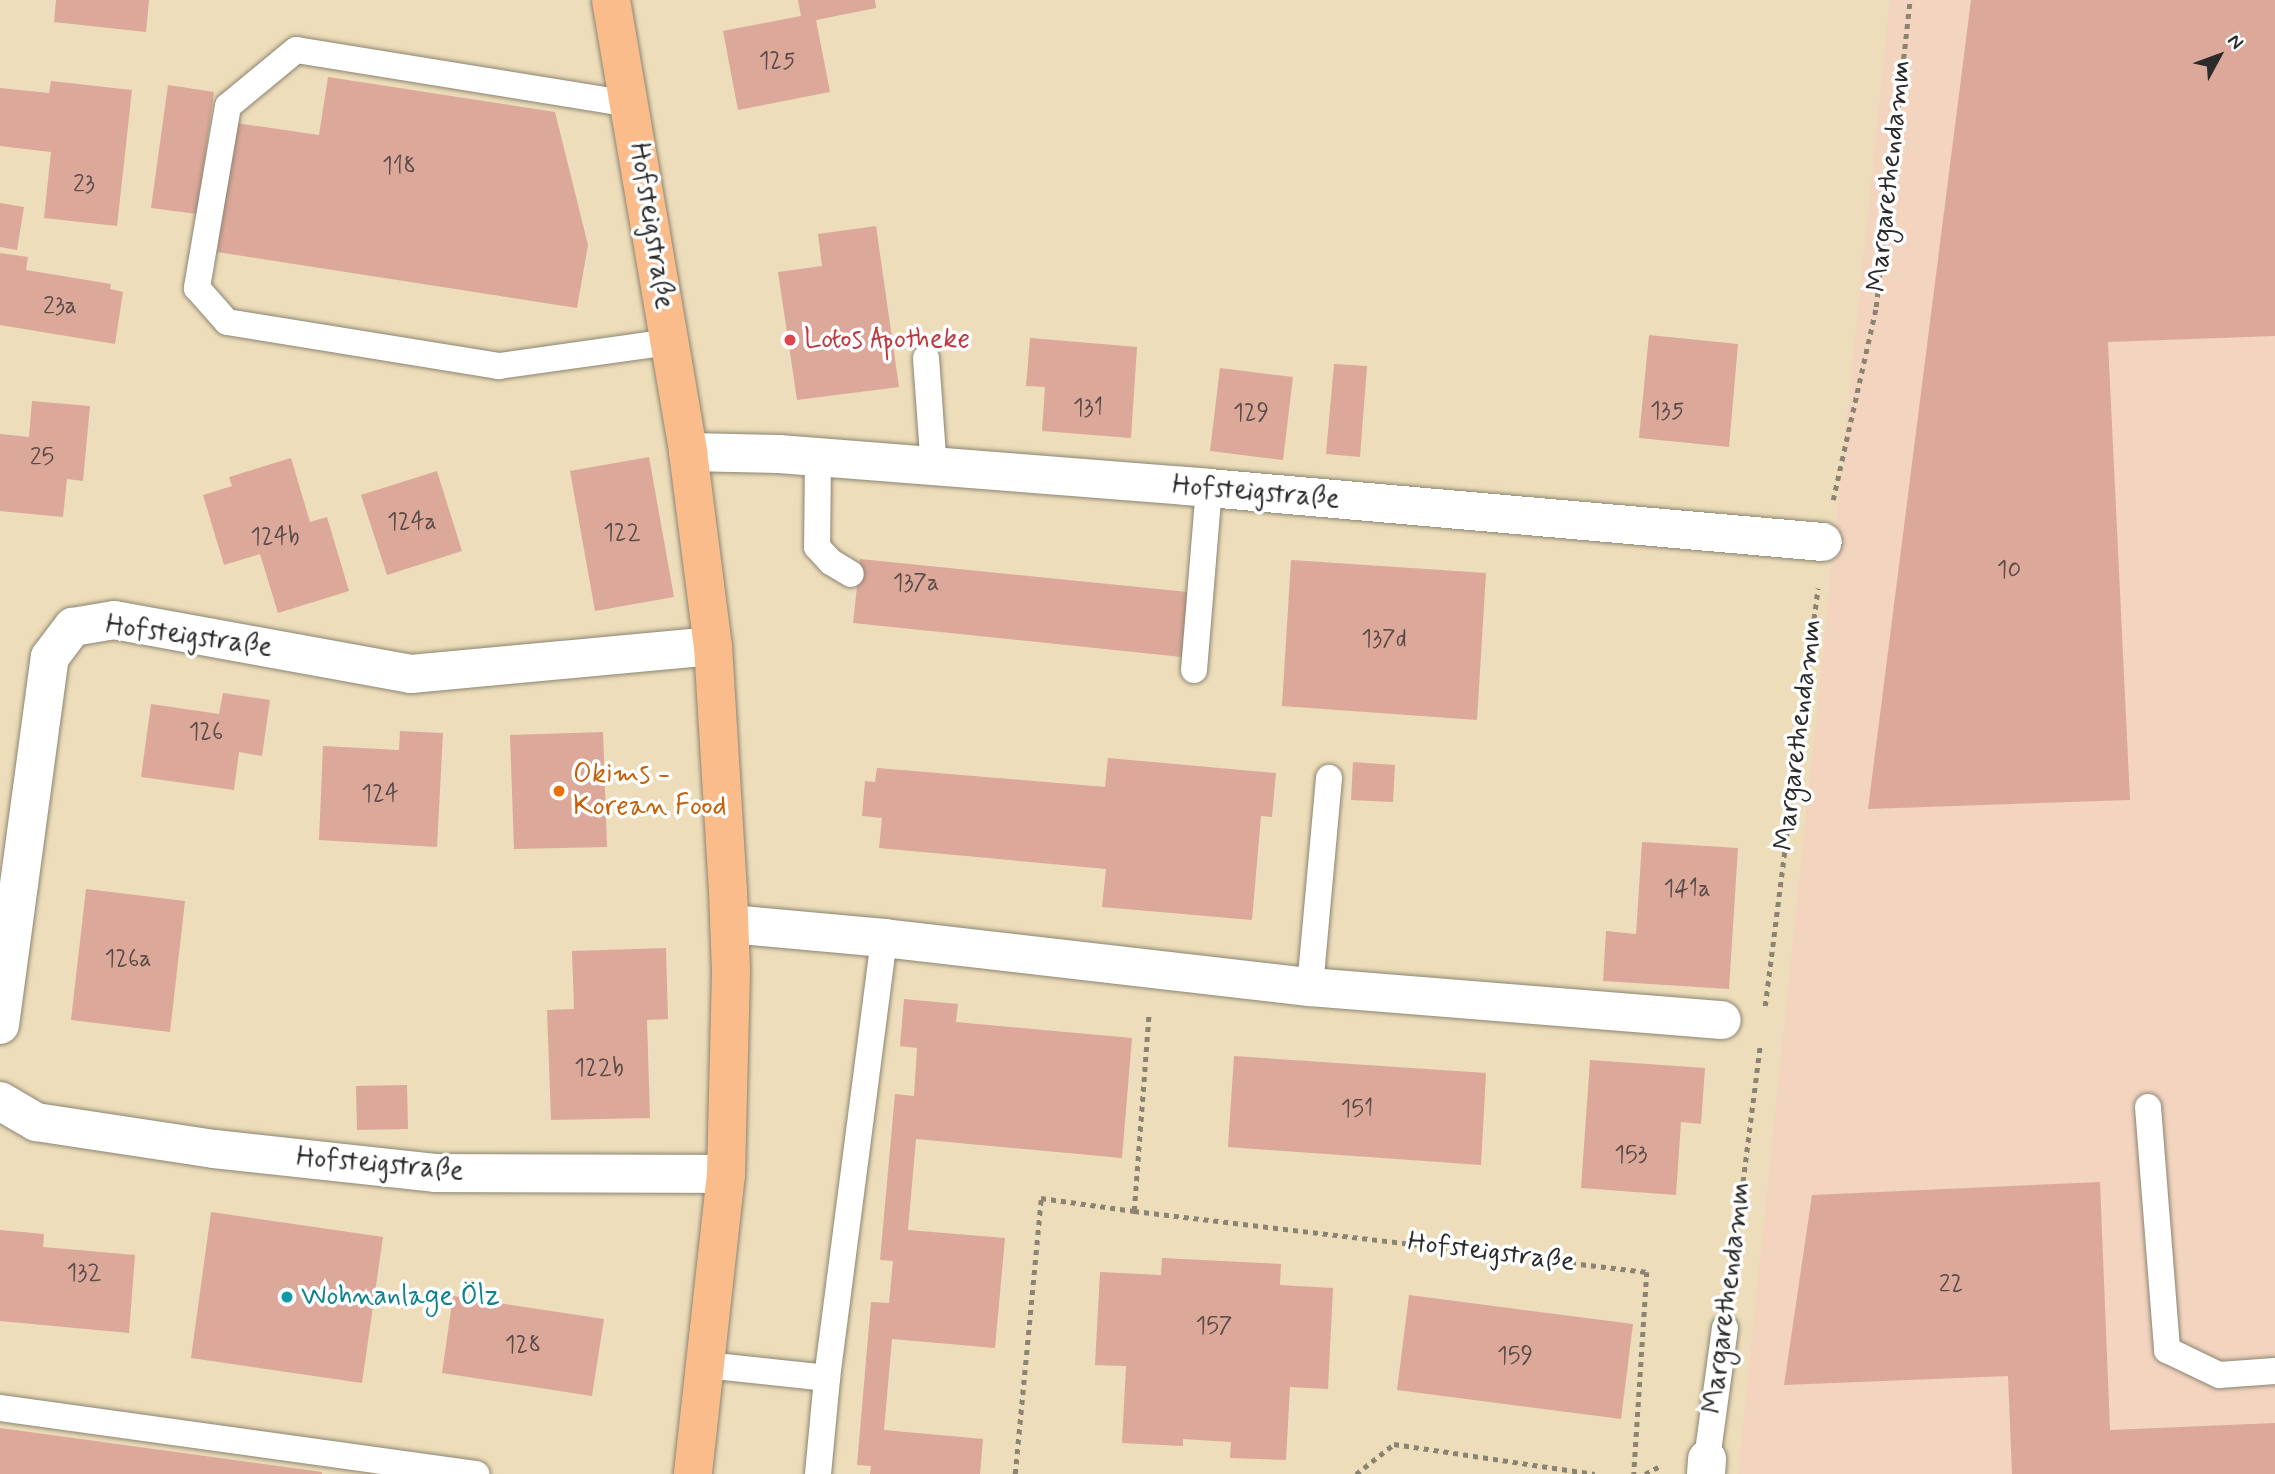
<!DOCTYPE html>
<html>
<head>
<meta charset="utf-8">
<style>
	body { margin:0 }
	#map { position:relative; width:2275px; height:1474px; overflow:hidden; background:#edddba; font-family:Mynerve,sans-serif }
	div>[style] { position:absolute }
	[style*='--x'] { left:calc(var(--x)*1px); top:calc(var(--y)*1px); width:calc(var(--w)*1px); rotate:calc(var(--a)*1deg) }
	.built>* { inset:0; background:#f3d4bf }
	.building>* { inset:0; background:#dca89a }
	.path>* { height:4.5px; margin-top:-2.25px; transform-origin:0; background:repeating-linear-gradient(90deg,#8c8472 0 5px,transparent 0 10px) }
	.roads { filter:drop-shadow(0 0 2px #8c8472) drop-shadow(0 0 2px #8c8472) }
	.lane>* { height:26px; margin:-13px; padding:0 13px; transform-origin:13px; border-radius:13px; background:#fff }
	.street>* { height:38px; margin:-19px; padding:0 19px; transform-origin:19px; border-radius:19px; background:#fff }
	.primary>* { height:38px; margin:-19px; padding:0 19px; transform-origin:19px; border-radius:19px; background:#f9bc8a }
	.dots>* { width:19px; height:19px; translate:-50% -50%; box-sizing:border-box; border:4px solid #fff; border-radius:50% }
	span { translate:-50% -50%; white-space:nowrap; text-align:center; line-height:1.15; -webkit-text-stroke:7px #fff; paint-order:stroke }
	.number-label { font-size:24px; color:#574a47 }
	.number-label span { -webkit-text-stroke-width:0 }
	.street-label { font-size:28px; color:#2b2b2b }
	.health-label { font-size:28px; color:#be3a42 }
	.left { translate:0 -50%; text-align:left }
	.food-label { font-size:28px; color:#c56008 }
	.culture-label { font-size:28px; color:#0d838f }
	.north { position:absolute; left:2184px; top:21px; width:70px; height:70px; -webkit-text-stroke:5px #fff; paint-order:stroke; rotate:49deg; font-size:19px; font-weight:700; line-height:28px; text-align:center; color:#2b2b2b }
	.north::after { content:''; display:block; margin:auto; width:24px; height:32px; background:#2b2b2b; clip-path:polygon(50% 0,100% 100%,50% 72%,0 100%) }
</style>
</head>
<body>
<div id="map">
	<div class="built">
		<div style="clip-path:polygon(1890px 0,2275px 0,2275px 1474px,1738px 1474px)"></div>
	</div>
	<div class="building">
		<div style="clip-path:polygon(56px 0,149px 0,146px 32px,54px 22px)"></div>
		<div style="clip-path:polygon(798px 0,875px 0,876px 8px,816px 20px,830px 92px,738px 110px,723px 31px,801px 16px)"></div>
		<div style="clip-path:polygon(1971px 0,2275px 0,2275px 336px,2108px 342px,2130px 800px,1868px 809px)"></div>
		<div style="clip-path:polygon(328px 77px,555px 112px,588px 245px,577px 308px,217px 252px,236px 123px,319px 135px)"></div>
		<div style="clip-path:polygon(51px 81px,132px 90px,117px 226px,44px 218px,51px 152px,0 146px,0 88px,49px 93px)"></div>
		<div style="clip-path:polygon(168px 85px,214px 92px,197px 214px,151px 208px)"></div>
		<div style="clip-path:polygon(0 203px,24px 207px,17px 250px,0 247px)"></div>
		<div style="clip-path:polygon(876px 226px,899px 387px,797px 400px,778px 272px,822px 266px,818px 234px)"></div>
		<div style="clip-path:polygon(0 253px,28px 257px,26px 270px,111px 284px,110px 289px,123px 292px,115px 344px,0 325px)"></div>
		<div style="clip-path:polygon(1649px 335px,1738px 344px,1729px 447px,1639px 438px)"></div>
		<div style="clip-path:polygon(1030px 338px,1137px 347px,1131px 438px,1042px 431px,1045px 387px,1026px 386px)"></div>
		<div style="clip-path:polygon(1334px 364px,1367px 366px,1360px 457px,1326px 454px)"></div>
		<div style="clip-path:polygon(1220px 368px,1293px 377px,1283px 460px,1210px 451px)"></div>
		<div style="clip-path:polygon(32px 401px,90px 406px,83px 481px,67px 479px,63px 517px,0 511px,0 434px,29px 437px)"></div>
		<div style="clip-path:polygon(649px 457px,674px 597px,595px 611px,570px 471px)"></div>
		<div style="clip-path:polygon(291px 458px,310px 522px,327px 517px,349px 591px,278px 613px,260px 554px,224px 565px,203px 495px,232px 486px,229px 477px)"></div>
		<div style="clip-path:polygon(437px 471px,462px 551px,387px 575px,361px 495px)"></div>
		<div style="clip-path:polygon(860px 559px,1188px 592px,1182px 657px,853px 623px)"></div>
		<div style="clip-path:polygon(1291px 560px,1486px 573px,1477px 720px,1282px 706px)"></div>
		<div style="clip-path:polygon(223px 693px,270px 700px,262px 756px,239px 752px,234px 790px,141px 777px,151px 704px,219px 714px)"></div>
		<div style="clip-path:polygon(400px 731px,443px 733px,437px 847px,319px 840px,323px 746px,399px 750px)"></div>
		<div style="clip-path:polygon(603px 732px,607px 847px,514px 849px,510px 735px)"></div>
		<div style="clip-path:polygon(1108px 758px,1276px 773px,1272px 817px,1261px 816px,1252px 920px,1102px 907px,1106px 869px,879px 848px,882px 818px,862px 816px,865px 781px,875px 782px,877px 768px,1105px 787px)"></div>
		<div style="clip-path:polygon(1353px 762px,1395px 765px,1393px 802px,1351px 800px)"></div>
		<div style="clip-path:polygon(1642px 842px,1738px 848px,1729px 989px,1603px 981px,1606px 931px,1636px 934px)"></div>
		<div style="clip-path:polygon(86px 889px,185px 901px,170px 1032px,71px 1020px)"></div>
		<div style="clip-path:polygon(666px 948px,668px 1019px,647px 1020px,650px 1118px,551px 1120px,547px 1010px,574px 1009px,572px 951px)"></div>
		<div style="clip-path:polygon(904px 999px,958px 1004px,956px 1022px,1132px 1038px,1122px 1158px,916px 1139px,908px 1230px,1005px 1238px,995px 1348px,892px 1339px,884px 1430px,983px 1439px,980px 1474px,870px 1474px,871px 1466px,857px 1465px,871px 1302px,889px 1303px,893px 1261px,880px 1260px,895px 1094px,914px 1096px,917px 1048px,900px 1046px)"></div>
		<div style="clip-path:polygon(1234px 1056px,1486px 1073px,1481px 1165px,1228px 1147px)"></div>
		<div style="clip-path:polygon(1590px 1060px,1705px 1068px,1701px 1124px,1681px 1122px,1676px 1195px,1581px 1188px)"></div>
		<div style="clip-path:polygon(407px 1085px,408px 1129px,357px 1130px,356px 1086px)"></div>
		<div style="clip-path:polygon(2100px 1182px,2110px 1430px,2275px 1423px,2275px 1474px,2012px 1474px,2008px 1376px,1784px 1385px,1812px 1195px)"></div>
		<div style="clip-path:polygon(211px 1212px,383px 1237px,362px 1383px,191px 1358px)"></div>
		<div style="clip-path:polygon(0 1230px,44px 1234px,43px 1247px,135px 1255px,129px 1333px,0 1321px)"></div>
		<div style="clip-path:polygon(1162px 1258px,1281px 1264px,1280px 1285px,1333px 1288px,1328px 1389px,1290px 1387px,1286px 1460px,1230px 1458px,1231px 1442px,1183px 1439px,1183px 1446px,1122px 1443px,1126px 1366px,1095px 1365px,1100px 1272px,1161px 1275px)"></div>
		<div style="clip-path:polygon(1409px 1295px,1633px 1324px,1621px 1419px,1397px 1390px)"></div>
		<div style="clip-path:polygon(453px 1296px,604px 1319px,592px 1396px,442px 1373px)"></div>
		<div style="clip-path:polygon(0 1428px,322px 1472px,322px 1474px,0 1474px)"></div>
	</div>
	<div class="path">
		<div style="--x:1833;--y:500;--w:198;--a:-77.4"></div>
		<div style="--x:1876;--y:307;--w:309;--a:-83.7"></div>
		<div style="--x:1765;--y:1006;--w:421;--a:-82.8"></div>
		<div style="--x:1134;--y:1211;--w:517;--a:6.78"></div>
		<div style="--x:1647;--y:1272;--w:202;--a:93.7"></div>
		<div style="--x:1729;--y:1291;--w:247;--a:-82.8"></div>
		<div style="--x:1015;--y:1474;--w:277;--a:-84.6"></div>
		<div style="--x:1041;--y:1198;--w:94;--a:8"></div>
		<div style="--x:1134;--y:1211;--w:199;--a:-85.7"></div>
		<div style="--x:1356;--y:1474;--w:48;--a:-38.3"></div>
		<div style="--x:1394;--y:1444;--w:203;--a:8.5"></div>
		<div style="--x:1645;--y:1474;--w:17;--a:-28"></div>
	</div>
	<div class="roads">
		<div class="lane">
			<div style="--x:630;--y:104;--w:338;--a:-170.8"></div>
			<div style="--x:296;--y:50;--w:88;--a:140.5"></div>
			<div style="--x:228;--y:106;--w:185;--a:99.7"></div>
			<div style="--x:197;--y:288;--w:45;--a:48.6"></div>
			<div style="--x:227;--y:322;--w:276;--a:9.2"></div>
			<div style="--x:499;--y:366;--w:173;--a:-8"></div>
			<div style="--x:926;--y:358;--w:111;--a:85.9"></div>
			<div style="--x:818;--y:458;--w:89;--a:90.6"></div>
			<div style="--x:817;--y:547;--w:21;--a:47"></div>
			<div style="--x:831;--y:562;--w:23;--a:31"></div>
			<div style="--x:1194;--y:670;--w:183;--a:-85.3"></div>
			<div style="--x:1310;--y:987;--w:210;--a:-84.8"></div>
			<div style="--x:2148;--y:1107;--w:244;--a:85.5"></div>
			<div style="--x:2167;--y:1350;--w:58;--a:25.7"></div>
			<div style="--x:2219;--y:1375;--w:56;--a:-4.1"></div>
			<div style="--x:706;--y:1365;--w:122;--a:6.1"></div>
			<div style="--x:0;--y:1408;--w:481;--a:7.9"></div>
			<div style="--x:1707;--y:1459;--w:132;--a:-82.2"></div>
			<div style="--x:818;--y:1474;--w:96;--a:-84.6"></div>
			<div style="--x:827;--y:1378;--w:444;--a:-82.6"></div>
		</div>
		<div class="street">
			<div style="--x:688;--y:452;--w:91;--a:1.3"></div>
			<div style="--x:779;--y:454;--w:431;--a:4.5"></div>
			<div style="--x:1209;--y:488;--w:616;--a:5.03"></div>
			<div style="--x:730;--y:924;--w:155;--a:5.2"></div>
			<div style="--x:884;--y:938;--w:429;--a:6.6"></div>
			<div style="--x:1310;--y:987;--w:413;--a:4.6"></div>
			<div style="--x:0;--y:1025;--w:371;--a:-82.3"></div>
			<div style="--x:50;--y:657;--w:38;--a:-53"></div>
			<div style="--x:73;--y:627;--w:42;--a:-9.7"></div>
			<div style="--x:114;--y:620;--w:302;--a:10.3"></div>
			<div style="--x:411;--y:674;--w:303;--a:-5.3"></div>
			<div style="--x:0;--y:1101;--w:42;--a:30.3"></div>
			<div style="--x:36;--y:1122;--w:180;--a:8.6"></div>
			<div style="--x:214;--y:1149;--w:222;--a:6.2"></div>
			<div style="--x:435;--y:1173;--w:291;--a:0.2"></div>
			<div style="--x:1706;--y:1474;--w:15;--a:-86"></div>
		</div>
		<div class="primary">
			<div style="--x:611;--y:0;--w:459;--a:80.3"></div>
			<div style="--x:688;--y:452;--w:196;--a:82.7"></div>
			<div style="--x:713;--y:646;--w:244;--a:86.5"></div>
			<div style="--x:728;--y:890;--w:81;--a:87.9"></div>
			<div style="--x:731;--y:971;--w:203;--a:91.4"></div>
			<div style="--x:726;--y:1174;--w:302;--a:96.3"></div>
		</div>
	</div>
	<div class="dots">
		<div style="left:790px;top:340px;background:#e0444e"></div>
		<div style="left:559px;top:791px;background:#e8710a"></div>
		<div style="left:287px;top:1297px;background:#0f9aa8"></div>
	</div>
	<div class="number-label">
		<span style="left:777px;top:62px">125</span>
		<span style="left:399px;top:167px">118</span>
		<span style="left:84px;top:185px">23</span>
		<span style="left:60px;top:307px">23a</span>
		<span style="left:1088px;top:409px">131</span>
		<span style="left:1667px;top:412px">135</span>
		<span style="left:1251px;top:414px">129</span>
		<span style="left:42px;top:458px">25</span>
		<span style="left:412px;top:523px">124a</span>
		<span style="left:622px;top:534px">122</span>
		<span style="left:275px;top:538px">124b</span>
		<span style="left:2009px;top:571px">10</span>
		<span style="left:916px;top:584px">137a</span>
		<span style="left:1384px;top:640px">137d</span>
		<span style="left:206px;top:733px">126</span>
		<span style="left:380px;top:795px">124</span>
		<span style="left:1687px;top:890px">141a</span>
		<span style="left:128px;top:960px">126a</span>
		<span style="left:599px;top:1069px">122b</span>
		<span style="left:1357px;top:1110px">151</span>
		<span style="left:1631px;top:1156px">153</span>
		<span style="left:84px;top:1274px">132</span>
		<span style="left:1951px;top:1285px">22</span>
		<span style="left:1214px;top:1327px">157</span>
		<span style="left:523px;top:1346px">128</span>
		<span style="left:1515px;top:1357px">159</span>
	</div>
	<div class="street-label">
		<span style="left:1890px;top:176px;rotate:-84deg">Margarethendamm</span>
		<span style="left:651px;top:226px;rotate:81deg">Hofsteigstraße</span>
		<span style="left:1256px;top:493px;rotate:5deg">Hofsteigstraße</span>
		<span style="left:189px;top:637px;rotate:8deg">Hofsteigstraße</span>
		<span style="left:1799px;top:735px;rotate:-83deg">Margarethendamm</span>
		<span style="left:380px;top:1165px;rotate:5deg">Hofsteigstraße</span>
		<span style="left:1491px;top:1253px;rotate:7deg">Hofsteigstraße</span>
		<span style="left:1728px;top:1298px;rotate:-83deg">Margarethendamm</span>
	</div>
	<div class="health-label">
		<span class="left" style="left:804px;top:340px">Lotos Apotheke</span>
	</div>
	<div class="food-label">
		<span class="left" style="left:573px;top:791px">Okims -<br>Korean Food</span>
	</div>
	<div class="culture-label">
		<span class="left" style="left:301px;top:1297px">Wohnanlage Ölz</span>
	</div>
	<div class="north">N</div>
</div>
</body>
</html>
